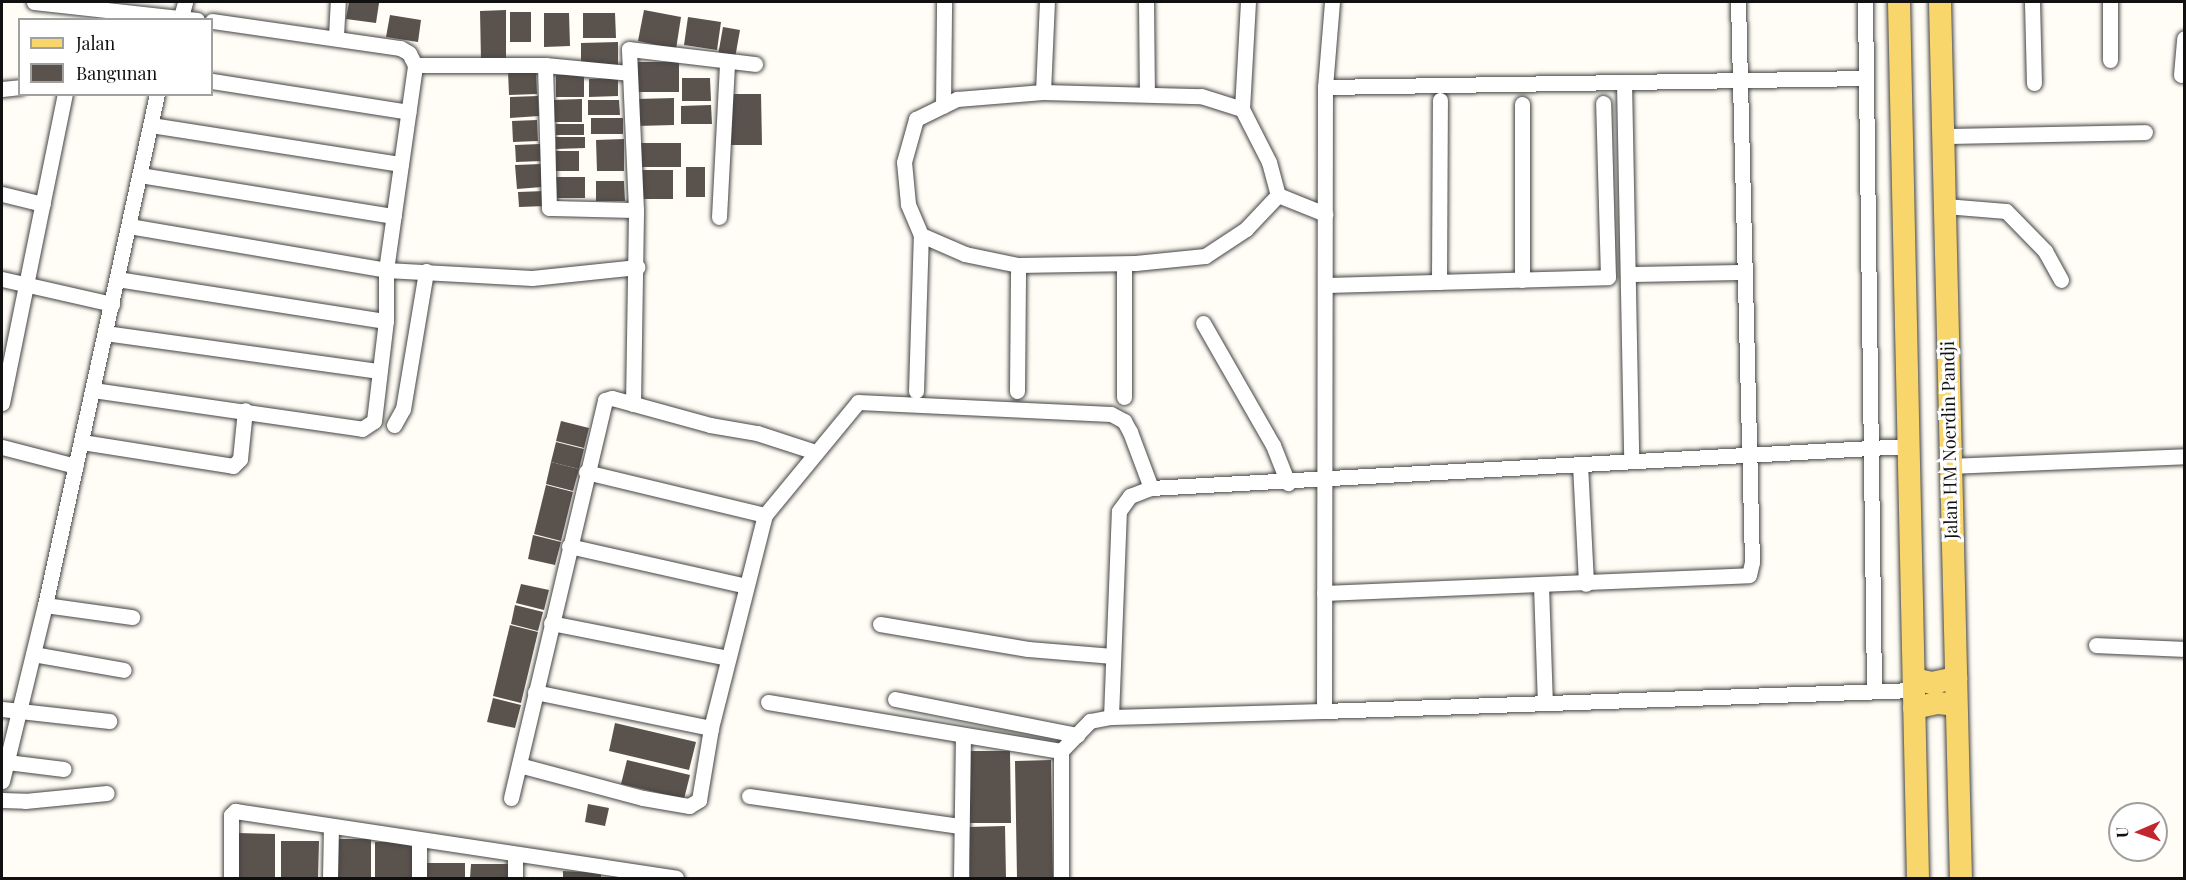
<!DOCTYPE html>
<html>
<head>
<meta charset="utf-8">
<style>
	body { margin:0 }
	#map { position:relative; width:2186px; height:880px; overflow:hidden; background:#fffdf5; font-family:"Playfair Display",serif }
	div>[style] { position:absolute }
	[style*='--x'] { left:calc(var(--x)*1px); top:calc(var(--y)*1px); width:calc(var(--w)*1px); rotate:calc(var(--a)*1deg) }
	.building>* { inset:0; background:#5a524d }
	.roads { filter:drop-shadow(0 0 2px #444) drop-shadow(0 0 2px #444) }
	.street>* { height:15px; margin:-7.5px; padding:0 7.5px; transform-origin:7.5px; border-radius:7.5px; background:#fff }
	.primary>* { height:22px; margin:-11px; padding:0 11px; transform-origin:11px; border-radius:11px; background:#f9d66b }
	span { translate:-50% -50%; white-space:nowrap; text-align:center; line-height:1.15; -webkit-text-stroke:6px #fff; paint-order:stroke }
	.street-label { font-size:18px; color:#111 }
	.frame { position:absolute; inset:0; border:3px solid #111; pointer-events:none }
	.legend { position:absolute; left:18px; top:18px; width:195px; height:78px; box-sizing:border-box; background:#fff; border:2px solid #a0a0a0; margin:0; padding:8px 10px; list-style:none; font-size:18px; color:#111 }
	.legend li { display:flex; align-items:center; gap:12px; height:30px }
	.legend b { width:30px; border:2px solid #a0a0a0 }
	.north { position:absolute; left:2108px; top:802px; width:60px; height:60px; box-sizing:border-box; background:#fff; border:2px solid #a0a0a0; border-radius:50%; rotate:268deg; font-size:16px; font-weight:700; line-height:24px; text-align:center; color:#111 }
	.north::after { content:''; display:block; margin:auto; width:21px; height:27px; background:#c4262e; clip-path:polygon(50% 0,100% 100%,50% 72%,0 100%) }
</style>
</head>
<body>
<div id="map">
	<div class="building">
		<div style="clip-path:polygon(349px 2px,379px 3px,376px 23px,346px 19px)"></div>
		<div style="clip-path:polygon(506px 10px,506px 60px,481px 60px,480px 11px)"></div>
		<div style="clip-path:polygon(644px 10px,681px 17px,676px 49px,638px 41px)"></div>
		<div style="clip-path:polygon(510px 12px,531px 12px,531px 42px,510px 42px)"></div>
		<div style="clip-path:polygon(544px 13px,569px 13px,570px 46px,544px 47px)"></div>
		<div style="clip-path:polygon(583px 13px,615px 13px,616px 38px,583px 38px)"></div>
		<div style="clip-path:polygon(390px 15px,421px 20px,418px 42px,386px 37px)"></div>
		<div style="clip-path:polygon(688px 17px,721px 22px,717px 50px,684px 45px)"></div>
		<div style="clip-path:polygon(723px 27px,740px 30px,735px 58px,718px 55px)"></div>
		<div style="clip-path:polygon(618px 42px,618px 65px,581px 65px,581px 43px)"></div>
		<div style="clip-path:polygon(635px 62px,679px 62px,679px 92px,635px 92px)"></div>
		<div style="clip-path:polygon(536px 70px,537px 94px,509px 95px,508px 71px)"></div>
		<div style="clip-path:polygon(556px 75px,584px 75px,584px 97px,556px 97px)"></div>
		<div style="clip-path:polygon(618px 78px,618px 96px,589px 97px,589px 79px)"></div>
		<div style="clip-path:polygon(682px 78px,710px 78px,711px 101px,682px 101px)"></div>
		<div style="clip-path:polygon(730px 94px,761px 94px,762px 145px,731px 145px)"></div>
		<div style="clip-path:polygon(538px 96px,539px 116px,510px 118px,510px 97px)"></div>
		<div style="clip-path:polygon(674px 98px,674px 125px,637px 126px,637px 99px)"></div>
		<div style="clip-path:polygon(582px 99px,582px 122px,553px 122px,553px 100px)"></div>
		<div style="clip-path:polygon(588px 100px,619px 100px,620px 115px,588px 115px)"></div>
		<div style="clip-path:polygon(711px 105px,712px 124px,681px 124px,681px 106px)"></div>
		<div style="clip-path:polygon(591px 118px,623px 118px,623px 134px,591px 134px)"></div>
		<div style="clip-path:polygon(537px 120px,538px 141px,513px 142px,512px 121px)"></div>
		<div style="clip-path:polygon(556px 124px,584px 124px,584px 135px,556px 135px)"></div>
		<div style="clip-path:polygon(556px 137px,585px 137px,585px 148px,556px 149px)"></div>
		<div style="clip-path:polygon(624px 139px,624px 171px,597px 171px,596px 140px)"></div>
		<div style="clip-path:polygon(638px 143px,681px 143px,681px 167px,638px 167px)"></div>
		<div style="clip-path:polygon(540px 144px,541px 161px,516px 162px,515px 145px)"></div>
		<div style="clip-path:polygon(556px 151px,579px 151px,579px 171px,556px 171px)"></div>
		<div style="clip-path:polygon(541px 164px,542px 187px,517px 189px,515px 165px)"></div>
		<div style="clip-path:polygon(686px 167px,705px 167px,705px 197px,686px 197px)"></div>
		<div style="clip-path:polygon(641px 170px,673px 170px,673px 199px,641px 199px)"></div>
		<div style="clip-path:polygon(556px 177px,585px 177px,585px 198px,557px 198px)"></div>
		<div style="clip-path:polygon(596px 181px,624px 181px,625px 201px,596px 201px)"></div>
		<div style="clip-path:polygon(545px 191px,546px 206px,519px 207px,518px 192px)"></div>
		<div style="clip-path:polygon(561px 421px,589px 428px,584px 448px,556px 441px)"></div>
		<div style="clip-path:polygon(556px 442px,584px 449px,579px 469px,551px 462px)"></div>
		<div style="clip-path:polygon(551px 462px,579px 469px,573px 491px,546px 484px)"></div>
		<div style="clip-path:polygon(546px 485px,573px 492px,561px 541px,534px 534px)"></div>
		<div style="clip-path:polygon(533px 535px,561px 542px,555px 565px,528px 559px)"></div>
		<div style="clip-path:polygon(521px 584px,549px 590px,544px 610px,516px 603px)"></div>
		<div style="clip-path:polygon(515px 605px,543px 612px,538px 631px,511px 624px)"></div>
		<div style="clip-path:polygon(510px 625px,538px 632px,521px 703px,493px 696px)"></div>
		<div style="clip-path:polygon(493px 698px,521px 705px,515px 728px,487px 722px)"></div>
		<div style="clip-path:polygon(615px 723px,696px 742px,689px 770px,609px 751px)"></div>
		<div style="clip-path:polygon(970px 751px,1010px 751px,1011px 823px,970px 823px)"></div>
		<div style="clip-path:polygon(627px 760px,690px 775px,684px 799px,621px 784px)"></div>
		<div style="clip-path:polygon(1051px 760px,1053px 878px,1017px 878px,1015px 761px)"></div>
		<div style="clip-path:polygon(588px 804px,609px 808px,605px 826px,585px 822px)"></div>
		<div style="clip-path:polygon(1005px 826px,1006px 878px,970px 878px,968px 827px)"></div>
		<div style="clip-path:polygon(237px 833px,275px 834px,275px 878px,237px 878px)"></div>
		<div style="clip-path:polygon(333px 839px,371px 839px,371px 878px,333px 878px)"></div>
		<div style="clip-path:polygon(281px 841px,319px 841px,318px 878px,281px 878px)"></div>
		<div style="clip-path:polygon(375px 842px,413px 842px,412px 878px,375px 878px)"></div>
		<div style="clip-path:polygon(427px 863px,465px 863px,465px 878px,427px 878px)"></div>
		<div style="clip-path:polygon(471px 864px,508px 864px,508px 878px,470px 878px)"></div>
		<div style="clip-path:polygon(563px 871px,601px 873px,601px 878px,563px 878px)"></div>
	</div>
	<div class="roads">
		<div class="street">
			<div style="--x:34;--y:2;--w:164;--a:6.3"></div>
			<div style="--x:1146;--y:2;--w:92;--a:89.4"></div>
			<div style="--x:1865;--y:2;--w:689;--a:89.25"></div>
			<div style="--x:2032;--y:2;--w:81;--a:88.6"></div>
			<div style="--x:2110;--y:2;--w:58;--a:90"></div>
			<div style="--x:180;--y:20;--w:19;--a:-74"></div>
			<div style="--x:336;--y:36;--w:34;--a:-87"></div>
			<div style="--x:415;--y:65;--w:130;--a:0"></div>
			<div style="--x:545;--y:65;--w:84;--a:5.4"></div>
			<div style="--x:545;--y:65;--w:143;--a:88.4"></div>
			<div style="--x:549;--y:208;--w:87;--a:1.3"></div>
			<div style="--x:2181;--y:75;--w:37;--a:-85"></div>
			<div style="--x:212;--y:81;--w:199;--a:8.9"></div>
			<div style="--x:1624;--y:82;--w:378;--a:88.9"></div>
			<div style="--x:1325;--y:87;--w:541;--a:-0.95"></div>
			<div style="--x:2;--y:89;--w:18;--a:-6"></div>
			<div style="--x:1043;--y:92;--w:158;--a:1.5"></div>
			<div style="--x:1201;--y:96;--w:43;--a:17.6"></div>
			<div style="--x:1242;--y:109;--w:59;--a:63"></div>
			<div style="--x:1269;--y:162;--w:34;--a:75"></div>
			<div style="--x:1278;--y:195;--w:47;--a:133.3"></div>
			<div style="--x:1246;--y:229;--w:49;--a:146.6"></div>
			<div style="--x:1205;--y:256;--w:70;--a:174.3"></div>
			<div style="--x:1135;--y:263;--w:117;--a:179"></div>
			<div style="--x:1018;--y:265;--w:54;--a:-168.3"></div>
			<div style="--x:965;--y:254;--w:48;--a:-156.6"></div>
			<div style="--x:921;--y:235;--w:34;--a:-113"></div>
			<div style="--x:908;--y:204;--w:42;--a:-95.4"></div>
			<div style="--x:904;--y:162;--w:45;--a:-74.4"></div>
			<div style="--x:916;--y:119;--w:46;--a:-26"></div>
			<div style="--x:957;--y:99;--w:86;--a:-4.7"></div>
			<div style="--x:1043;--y:92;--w:90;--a:-87.5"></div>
			<div style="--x:943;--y:106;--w:104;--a:-89.4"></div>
			<div style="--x:1242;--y:109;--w:107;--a:-86.8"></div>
			<div style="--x:151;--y:125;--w:253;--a:8.9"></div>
			<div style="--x:1943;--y:136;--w:202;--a:-1.1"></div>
			<div style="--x:140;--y:175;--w:257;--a:9.2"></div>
			<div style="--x:2;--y:194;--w:42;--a:13.7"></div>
			<div style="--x:1278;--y:195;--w:51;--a:22"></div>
			<div style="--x:1945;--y:206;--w:61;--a:4.7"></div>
			<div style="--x:2006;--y:211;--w:56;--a:45.7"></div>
			<div style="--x:2045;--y:251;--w:33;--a:61"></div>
			<div style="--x:719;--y:217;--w:154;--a:-87"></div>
			<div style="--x:129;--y:226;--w:261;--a:9.7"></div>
			<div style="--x:386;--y:270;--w:146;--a:3.1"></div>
			<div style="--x:532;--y:278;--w:106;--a:-6"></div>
			<div style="--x:1628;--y:274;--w:117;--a:-1"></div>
			<div style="--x:2;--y:279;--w:113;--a:12.8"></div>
			<div style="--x:117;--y:279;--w:272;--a:8.9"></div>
			<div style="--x:1522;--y:280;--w:176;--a:-90"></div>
			<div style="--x:1439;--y:282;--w:182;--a:-89.7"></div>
			<div style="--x:1325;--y:285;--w:283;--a:-1.6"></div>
			<div style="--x:1608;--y:277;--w:174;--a:-91.6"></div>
			<div style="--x:1203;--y:323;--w:141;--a:60.2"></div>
			<div style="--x:1273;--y:445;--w:41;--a:68.5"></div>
			<div style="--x:105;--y:333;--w:277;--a:7.9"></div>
			<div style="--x:93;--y:390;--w:272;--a:8.2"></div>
			<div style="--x:362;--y:429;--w:14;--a:-34"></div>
			<div style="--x:374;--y:421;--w:101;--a:-83.2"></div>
			<div style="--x:386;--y:321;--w:51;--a:-90"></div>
			<div style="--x:386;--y:270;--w:207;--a:-81.9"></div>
			<div style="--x:415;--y:65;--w:13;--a:-117"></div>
			<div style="--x:409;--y:53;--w:10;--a:-151"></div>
			<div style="--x:400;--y:48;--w:190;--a:-171.8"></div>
			<div style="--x:916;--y:391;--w:156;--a:-88.2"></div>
			<div style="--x:1017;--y:391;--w:126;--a:-89.5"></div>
			<div style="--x:1124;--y:397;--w:133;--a:-90"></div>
			<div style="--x:2;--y:403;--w:315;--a:-78.5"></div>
			<div style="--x:633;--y:404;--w:194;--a:-89.1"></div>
			<div style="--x:636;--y:210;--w:161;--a:-92.5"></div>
			<div style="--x:629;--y:49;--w:127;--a:6.8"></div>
			<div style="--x:394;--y:425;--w:18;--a:-61"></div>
			<div style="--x:403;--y:409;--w:140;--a:-80.5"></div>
			<div style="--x:82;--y:442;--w:153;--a:9"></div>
			<div style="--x:233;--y:466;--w:10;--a:-45"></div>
			<div style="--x:240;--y:459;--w:49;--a:-84.2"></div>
			<div style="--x:2;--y:447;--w:76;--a:14.4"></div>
			<div style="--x:1580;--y:464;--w:120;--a:87.1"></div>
			<div style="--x:1950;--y:466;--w:234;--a:-2.4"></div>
			<div style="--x:586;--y:472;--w:184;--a:13.5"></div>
			<div style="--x:569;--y:546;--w:181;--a:12.7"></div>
			<div style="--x:1541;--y:585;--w:118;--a:88.1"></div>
			<div style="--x:1324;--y:593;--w:425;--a:-2.4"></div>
			<div style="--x:1749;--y:575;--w:13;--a:-77"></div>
			<div style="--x:1752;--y:562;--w:560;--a:-91.43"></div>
			<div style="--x:45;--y:605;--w:88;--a:7.9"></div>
			<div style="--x:551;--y:623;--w:180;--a:11.2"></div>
			<div style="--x:880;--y:624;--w:150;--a:9.6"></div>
			<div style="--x:1028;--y:649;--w:85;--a:4.7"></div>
			<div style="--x:2096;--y:645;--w:88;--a:2.6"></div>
			<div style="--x:33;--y:654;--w:92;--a:10"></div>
			<div style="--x:535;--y:692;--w:180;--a:11.6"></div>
			<div style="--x:895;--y:699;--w:186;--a:11.2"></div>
			<div style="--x:768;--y:702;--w:297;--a:9.5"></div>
			<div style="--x:2;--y:709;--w:108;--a:6.4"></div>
			<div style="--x:1324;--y:711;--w:590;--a:-2.04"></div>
			<div style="--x:1111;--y:717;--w:206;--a:-87.8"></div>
			<div style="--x:1119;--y:511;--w:19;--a:-54"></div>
			<div style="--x:1130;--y:496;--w:22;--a:-21"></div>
			<div style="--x:1151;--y:488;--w:758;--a:-3.18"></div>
			<div style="--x:7;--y:762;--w:57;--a:7"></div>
			<div style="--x:519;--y:765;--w:128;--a:14.9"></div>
			<div style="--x:643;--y:798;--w:47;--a:9.9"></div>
			<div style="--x:689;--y:806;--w:12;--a:-31"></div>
			<div style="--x:699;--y:800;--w:73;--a:-80.5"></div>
			<div style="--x:711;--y:728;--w:220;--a:-75.8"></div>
			<div style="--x:765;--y:515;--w:146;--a:-50.5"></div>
			<div style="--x:858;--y:402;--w:253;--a:2.7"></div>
			<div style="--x:1111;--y:414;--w:15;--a:28"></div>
			<div style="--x:1124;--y:421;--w:13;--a:61"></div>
			<div style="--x:1130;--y:432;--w:60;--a:69.4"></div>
			<div style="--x:2;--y:781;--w:181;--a:-76.3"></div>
			<div style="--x:45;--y:605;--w:523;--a:-77.64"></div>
			<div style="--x:749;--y:796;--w:214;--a:8.1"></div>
			<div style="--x:511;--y:798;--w:409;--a:-76.7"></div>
			<div style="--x:605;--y:400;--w:7;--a:-16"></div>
			<div style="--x:612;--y:398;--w:102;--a:15.4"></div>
			<div style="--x:710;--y:425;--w:48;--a:9.7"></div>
			<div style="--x:757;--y:433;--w:61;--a:18.1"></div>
			<div style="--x:2;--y:800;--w:23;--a:2"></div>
			<div style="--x:25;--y:801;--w:82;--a:-5.6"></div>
			<div style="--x:231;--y:878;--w:63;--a:-90"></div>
			<div style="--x:231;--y:815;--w:6;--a:-45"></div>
			<div style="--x:235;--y:811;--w:446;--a:8.6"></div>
			<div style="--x:330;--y:878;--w:50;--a:-88.9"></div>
			<div style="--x:419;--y:878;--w:37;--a:-90"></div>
			<div style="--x:515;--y:878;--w:23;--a:-90"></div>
			<div style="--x:961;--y:878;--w:142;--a:-89.2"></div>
			<div style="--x:1061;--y:878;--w:127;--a:-90"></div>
			<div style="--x:1061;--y:751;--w:42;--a:-46"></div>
			<div style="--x:1090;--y:721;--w:21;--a:-11"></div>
			<div style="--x:1111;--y:717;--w:213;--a:-1.6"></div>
			<div style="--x:1324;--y:711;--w:624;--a:-89.91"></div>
			<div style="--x:1325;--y:87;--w:85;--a:-85.3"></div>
		</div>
		<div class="primary">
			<div style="--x:1899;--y:2;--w:876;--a:88.76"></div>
			<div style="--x:1940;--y:2;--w:876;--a:88.63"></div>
			<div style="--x:1914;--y:679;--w:18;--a:13"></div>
			<div style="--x:1932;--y:683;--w:25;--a:-12"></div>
			<div style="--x:1914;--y:708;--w:25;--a:-12"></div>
			<div style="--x:1938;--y:703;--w:18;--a:6"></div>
		</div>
	</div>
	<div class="street-label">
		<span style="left:1949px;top:440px;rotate:-91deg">Jalan HM Noerdin Pandji</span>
	</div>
	<div class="frame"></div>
	<ul class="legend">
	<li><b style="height:8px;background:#f9d66b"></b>Jalan</li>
	<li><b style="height:16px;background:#5a524d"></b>Bangunan</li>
	</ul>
	<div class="north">U</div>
</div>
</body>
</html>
